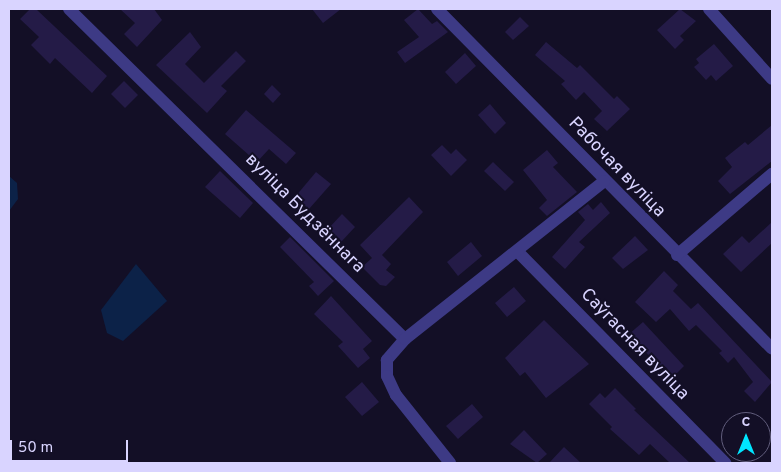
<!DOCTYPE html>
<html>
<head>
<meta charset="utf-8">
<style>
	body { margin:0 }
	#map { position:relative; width:781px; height:472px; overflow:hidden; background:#130f26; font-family:Overpass,sans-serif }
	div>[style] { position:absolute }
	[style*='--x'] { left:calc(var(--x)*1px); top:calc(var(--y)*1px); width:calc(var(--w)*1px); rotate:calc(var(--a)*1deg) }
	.water>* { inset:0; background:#0c2248 }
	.building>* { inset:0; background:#241b47 }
	.minor>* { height:12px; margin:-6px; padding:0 6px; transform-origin:6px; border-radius:6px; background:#3d3a85 }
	span { translate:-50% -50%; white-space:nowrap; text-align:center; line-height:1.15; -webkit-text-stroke:4px #130f26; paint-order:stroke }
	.street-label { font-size:18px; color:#d9d4ff }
	.frame { position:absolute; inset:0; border:10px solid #d9d4ff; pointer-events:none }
	.north { position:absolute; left:721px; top:412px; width:50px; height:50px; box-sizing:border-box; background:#130f26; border:1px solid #625e7d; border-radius:50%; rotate:0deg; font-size:14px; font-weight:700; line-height:20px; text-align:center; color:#d9d4ff }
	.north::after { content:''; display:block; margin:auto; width:18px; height:22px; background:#00e5ff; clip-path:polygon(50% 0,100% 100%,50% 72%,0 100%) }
	.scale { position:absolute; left:10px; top:440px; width:118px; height:22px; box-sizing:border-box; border:2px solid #d9d4ff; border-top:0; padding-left:6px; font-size:15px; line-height:18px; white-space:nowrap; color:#d9d4ff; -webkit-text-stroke:4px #130f26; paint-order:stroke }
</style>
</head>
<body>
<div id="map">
	<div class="water">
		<div style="clip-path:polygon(9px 176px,17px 183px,18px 199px,9px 211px)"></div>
		<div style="clip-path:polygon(136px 264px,167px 301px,123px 341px,107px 333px,101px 310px)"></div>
	</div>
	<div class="building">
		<div style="clip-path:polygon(30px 9px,36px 9px,107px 76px,92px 93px,55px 58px,50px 64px,31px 45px,39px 37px,20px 19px)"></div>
		<div style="clip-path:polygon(120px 9px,154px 9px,162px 20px,137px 47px,124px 34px,135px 23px)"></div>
		<div style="clip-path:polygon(312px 9px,341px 9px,323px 23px)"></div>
		<div style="clip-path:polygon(418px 9px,432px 24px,437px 21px,448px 32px,405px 63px,397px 52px,419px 37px,404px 20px)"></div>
		<div style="clip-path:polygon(680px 9px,696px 21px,680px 36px,684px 40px,675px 49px,657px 30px)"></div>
		<div style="clip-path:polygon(520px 17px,529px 26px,513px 40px,505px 32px)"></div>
		<div style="clip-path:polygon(190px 32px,201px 47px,185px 64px,204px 83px,236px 51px,246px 61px,221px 86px,227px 91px,207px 113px,156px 65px)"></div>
		<div style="clip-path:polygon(546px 42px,577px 68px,580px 65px,614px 99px,617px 96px,630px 109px,607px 131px,594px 119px,602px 111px,584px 92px,576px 100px,561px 84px,565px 81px,535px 55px)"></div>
		<div style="clip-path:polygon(714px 44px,733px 66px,716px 81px,711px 75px,706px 80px,694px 67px,699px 63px,696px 59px)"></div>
		<div style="clip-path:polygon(465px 53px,476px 66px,456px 84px,445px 72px)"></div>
		<div style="clip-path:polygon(124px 81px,138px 95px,125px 108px,111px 94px)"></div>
		<div style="clip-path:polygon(272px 85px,281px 94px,273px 103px,264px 94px)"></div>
		<div style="clip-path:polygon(490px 104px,506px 123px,495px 134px,478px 115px)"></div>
		<div style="clip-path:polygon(246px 110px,296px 153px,286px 164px,269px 149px,257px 162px,225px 134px)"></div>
		<div style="clip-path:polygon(772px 125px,772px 161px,730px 194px,718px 181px,732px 167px,725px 158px,745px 142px,748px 145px)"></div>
		<div style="clip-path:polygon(442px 145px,451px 154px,456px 149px,467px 160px,451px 176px,431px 155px)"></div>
		<div style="clip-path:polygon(547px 150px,558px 163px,553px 167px,577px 192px,547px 216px,539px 208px,547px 200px,523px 170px)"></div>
		<div style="clip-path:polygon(493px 162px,514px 182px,505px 191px,484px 171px)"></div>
		<div style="clip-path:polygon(220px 171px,253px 203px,240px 218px,205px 187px)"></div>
		<div style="clip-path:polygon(316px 172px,331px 184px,309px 209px,295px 197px)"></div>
		<div style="clip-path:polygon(409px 197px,423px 212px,382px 255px,391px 264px,386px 270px,395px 277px,386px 286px,380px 285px,362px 267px,372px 258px,360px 245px)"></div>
		<div style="clip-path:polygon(601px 202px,610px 213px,579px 242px,585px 247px,565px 269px,552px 257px,585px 220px,578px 212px,588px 204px,593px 210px)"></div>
		<div style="clip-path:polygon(342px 214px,355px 227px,341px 242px,328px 229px)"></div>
		<div style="clip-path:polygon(772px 222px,772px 243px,741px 272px,723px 254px,742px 236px,749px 243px)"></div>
		<div style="clip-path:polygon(635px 236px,648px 250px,623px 269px,612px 258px)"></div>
		<div style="clip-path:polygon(290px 237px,334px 281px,318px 296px,309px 286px,314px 282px,280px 247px)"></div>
		<div style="clip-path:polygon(471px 242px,482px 256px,458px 276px,447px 262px)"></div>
		<div style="clip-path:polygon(664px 271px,678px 285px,673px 291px,691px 309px,698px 303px,772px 382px,755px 402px,744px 391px,753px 382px,734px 357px,728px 363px,719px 353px,722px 351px,696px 325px,689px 331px,670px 309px,656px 322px,635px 302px)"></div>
		<div style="clip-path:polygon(514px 287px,526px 301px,507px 317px,495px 303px)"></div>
		<div style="clip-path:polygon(331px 296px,372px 341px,363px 349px,370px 358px,358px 368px,338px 346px,343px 342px,314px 314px)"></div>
		<div style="clip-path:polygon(544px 320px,589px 364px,546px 398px,525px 372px,520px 376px,505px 358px)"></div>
		<div style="clip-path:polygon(643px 322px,684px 366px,672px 378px,628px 335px)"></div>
		<div style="clip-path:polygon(362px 382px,379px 402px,362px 416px,345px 397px)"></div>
		<div style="clip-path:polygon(615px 388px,636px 409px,634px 410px,690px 463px,670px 463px,650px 444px,639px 455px,610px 429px,612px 427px,589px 404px,600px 393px,605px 398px)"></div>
		<div style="clip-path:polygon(472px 404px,483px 417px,458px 439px,446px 426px)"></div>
		<div style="clip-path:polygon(524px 430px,547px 454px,537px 463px,510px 444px)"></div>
		<div style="clip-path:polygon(564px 447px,581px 463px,549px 463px)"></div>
	</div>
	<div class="minor">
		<div style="--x:69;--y:9;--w:471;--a:44.5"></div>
		<div style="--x:405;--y:339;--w:28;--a:131"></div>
		<div style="--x:387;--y:360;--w:16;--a:90"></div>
		<div style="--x:387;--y:376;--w:21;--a:65"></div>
		<div style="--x:396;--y:395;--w:87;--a:51.5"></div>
		<div style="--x:437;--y:9;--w:477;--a:45.4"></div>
		<div style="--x:709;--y:9;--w:94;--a:48"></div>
		<div style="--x:518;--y:252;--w:296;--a:45.5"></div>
		<div style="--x:677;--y:255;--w:125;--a:-40.5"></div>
		<div style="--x:405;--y:339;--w:254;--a:-38.4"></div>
	</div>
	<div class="street-label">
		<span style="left:616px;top:168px;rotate:46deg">Рабочая вуліца</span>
		<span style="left:304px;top:214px;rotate:45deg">вуліца Будзённага</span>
		<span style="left:634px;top:345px;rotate:46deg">Саўгасная вуліца</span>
	</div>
	<div class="frame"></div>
	<div class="north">С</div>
	<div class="scale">50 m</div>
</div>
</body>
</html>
